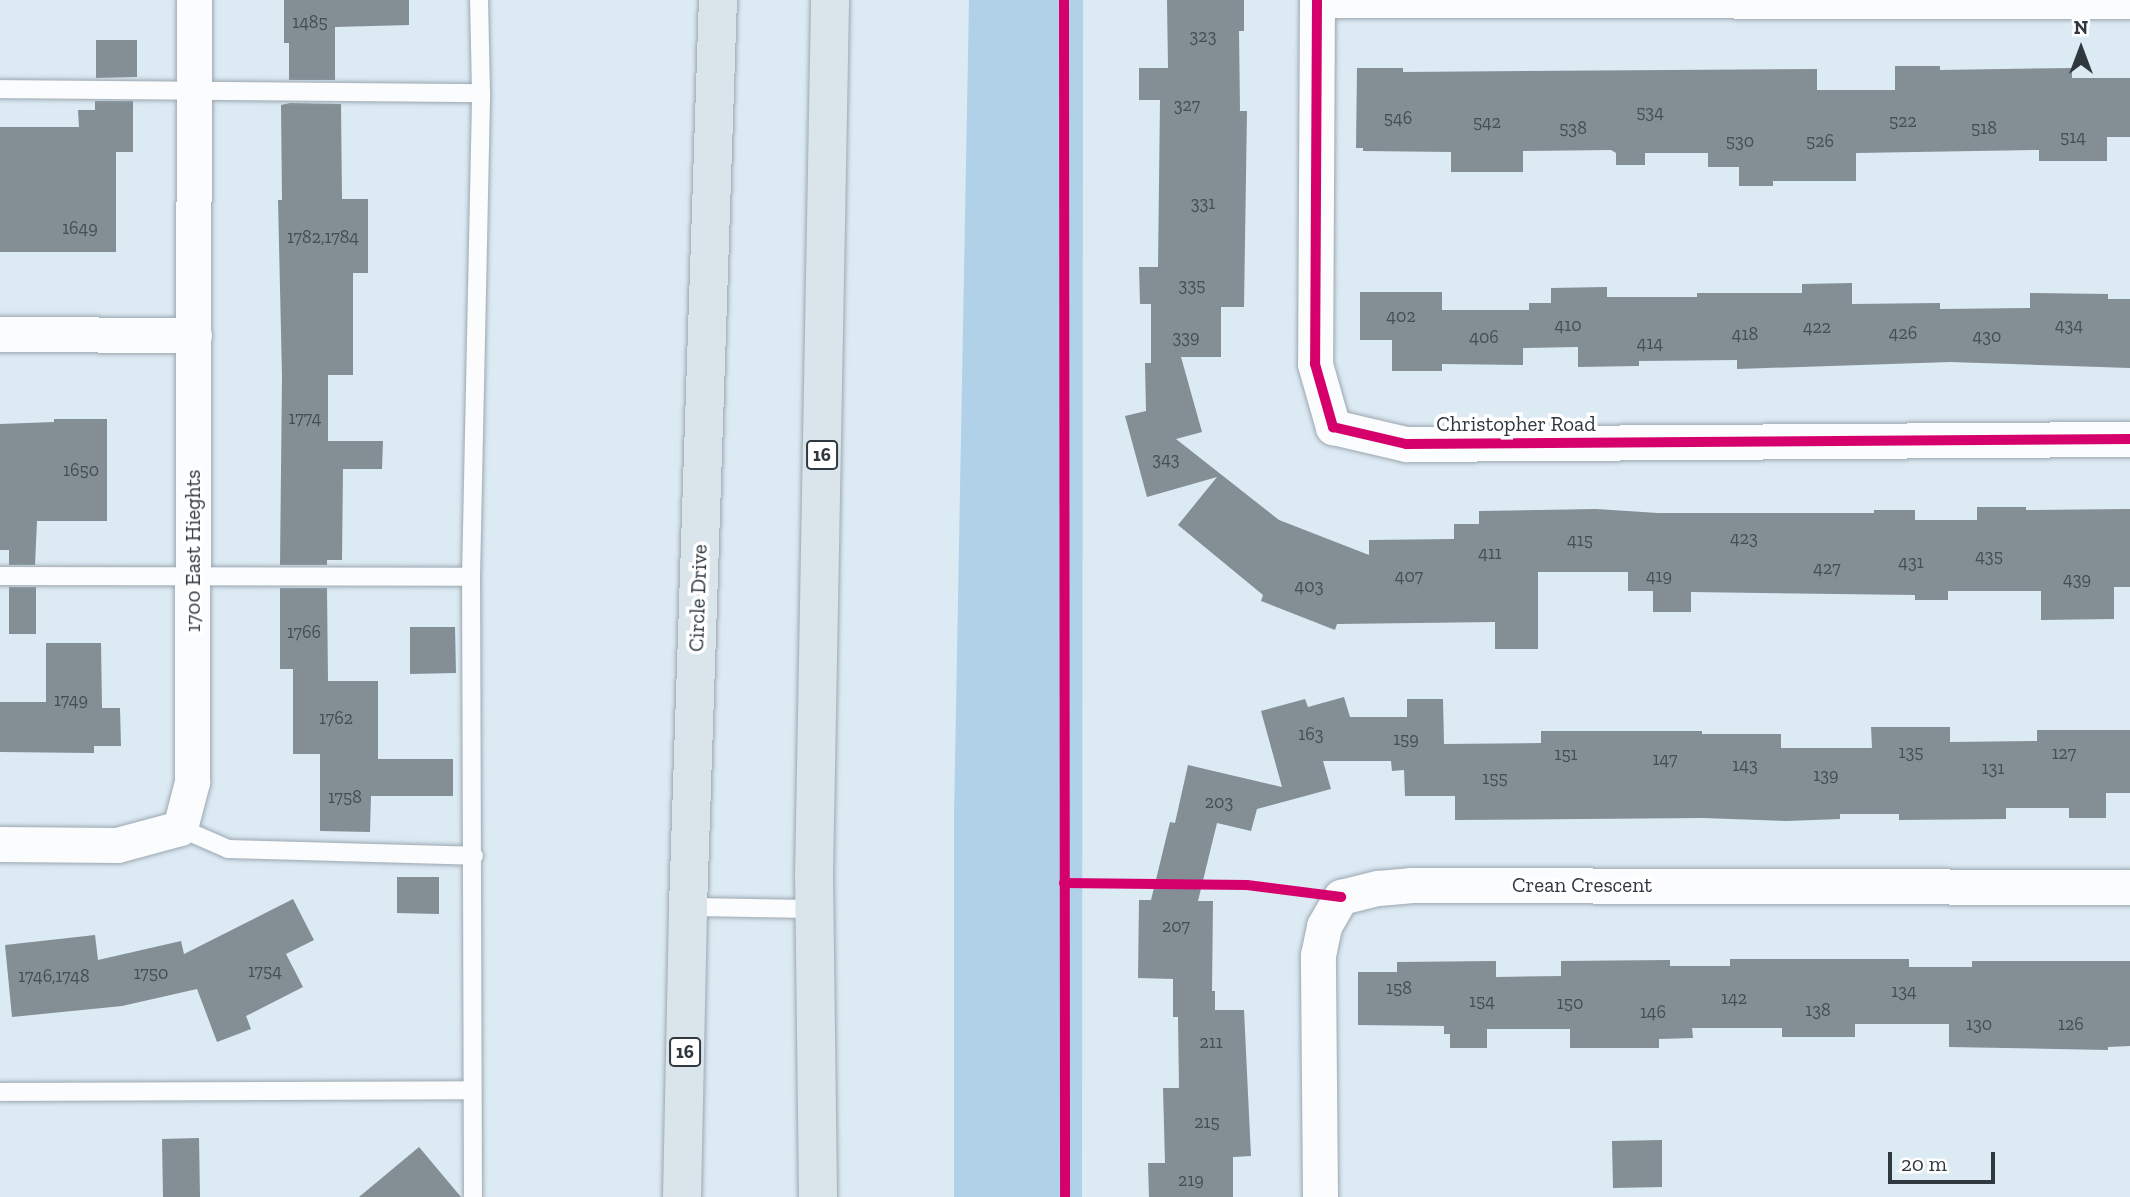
<!DOCTYPE html>
<html>
<head>
<meta charset="utf-8">
<style>
	body { margin:0 }
	#map { position:relative; width:2130px; height:1197px; overflow:hidden; background:#dceaf4; font-family:"Zilla Slab",serif }
	div>[style] { position:absolute }
	[style*='--x'] { left:calc(var(--x)*1px); top:calc(var(--y)*1px); width:calc(var(--w)*1px); rotate:calc(var(--a)*1deg) }
	.green>* { inset:0; background:#b0d1e8 }
	.building>* { inset:0; background:#838e95 }
	.roads { filter:drop-shadow(0 0 2px #9ca7af) drop-shadow(0 0 2px #9ca7af) }
	.lane>* { height:18px; margin:-9px; padding:0 9px; transform-origin:9px; border-radius:9px; background:#fafcfd }
	.street>* { height:35px; margin:-17.5px; padding:0 17.5px; transform-origin:17.5px; border-radius:17.5px; background:#fafcfd }
	.highway>* { height:38px; margin:-19px; padding:0 19px; transform-origin:19px; border-radius:19px; background:#d9e4eb }
	.cycleway>* { height:10px; margin:-5px; padding:0 5px; transform-origin:5px; border-radius:5px; background:#d6006c }
	span { translate:-50% -50%; white-space:nowrap; text-align:center; line-height:1.15; -webkit-text-stroke:7px #fff; paint-order:stroke }
	.number-label { font-size:18px; color:#444e54 }
	.number-label span { -webkit-text-stroke-width:0 }
	.shield-label span { padding:2px 5px; background:#fff; border:2px solid; border-radius:5px; -webkit-text-stroke-width:0 }
	.shield-label { font-size:19px; color:#2f383f; font-weight:700 }
	.street-label { font-size:21px; color:#2f383f }
	.north { position:absolute; left:2046px; top:14px; width:70px; height:70px; -webkit-text-stroke:5px #fff; paint-order:stroke; rotate:0deg; font-size:19px; font-weight:700; line-height:28px; text-align:center; color:#2f383f }
	.north::after { content:''; display:block; margin:auto; width:24px; height:32px; background:#2f383f; clip-path:polygon(50% 0,100% 100%,50% 72%,0 100%) }
	.scale { position:absolute; left:1888px; top:1152px; width:107px; height:32px; box-sizing:border-box; border:4px solid #2f383f; border-top:0; padding-left:9px; font-size:21px; line-height:24px; white-space:nowrap; color:#2f383f; -webkit-text-stroke:5px #fff; paint-order:stroke }
</style>
</head>
<body>
<div id="map">
	<div class="green">
		<div style="clip-path:polygon(969px 0,1083px 0,1082px 1197px,954px 1197px,954px 817px)"></div>
	</div>
	<div class="building">
		<div style="clip-path:polygon(284px 0,409px 0,409px 25px,335px 27px,335px 80px,289px 80px,289px 43px,284px 43px)"></div>
		<div style="clip-path:polygon(1167px 0,1244px 0,1244px 31px,1239px 31px,1240px 111px,1247px 111px,1244px 307px,1221px 307px,1221px 357px,1181px 357px,1202px 432px,1176px 439px,1279px 520px,1369px 555px,1369px 540px,1454px 539px,1454px 524px,1479px 524px,1479px 511px,1596px 509px,1658px 513px,1874px 513px,1874px 510px,1915px 510px,1915px 520px,1977px 520px,1977px 507px,2026px 507px,2026px 510px,2130px 509px,2130px 587px,2114px 587px,2114px 619px,2041px 620px,2041px 591px,1948px 591px,1948px 600px,1915px 600px,1915px 595px,1691px 592px,1691px 612px,1653px 612px,1653px 591px,1628px 591px,1628px 572px,1538px 572px,1538px 649px,1495px 649px,1495px 622px,1337px 624px,1335px 630px,1261px 601px,1263px 595px,1178px 525px,1217px 477px,1147px 497px,1125px 416px,1146px 411px,1145px 363px,1151px 363px,1151px 304px,1140px 304px,1139px 267px,1158px 267px,1160px 100px,1139px 100px,1139px 68px,1168px 68px)"></div>
		<div style="clip-path:polygon(96px 40px,137px 40px,137px 77px,96px 78px)"></div>
		<div style="clip-path:polygon(1895px 66px,1940px 66px,1940px 70px,2072px 68px,2072px 78px,2130px 78px,2130px 137px,2107px 137px,2107px 161px,2039px 161px,2039px 150px,1856px 153px,1856px 181px,1773px 181px,1773px 186px,1739px 186px,1739px 167px,1708px 167px,1708px 153px,1645px 153px,1645px 165px,1616px 165px,1616px 153px,1611px 150px,1523px 151px,1523px 172px,1451px 172px,1451px 152px,1363px 151px,1363px 148px,1356px 148px,1357px 68px,1403px 68px,1403px 72px,1817px 69px,1817px 90px,1895px 90px)"></div>
		<div style="clip-path:polygon(95px 101px,133px 101px,133px 152px,116px 152px,116px 252px,0 252px,0 127px,79px 127px,78px 110px,95px 110px)"></div>
		<div style="clip-path:polygon(290px 103px,341px 104px,342px 199px,368px 199px,368px 273px,353px 273px,353px 375px,328px 375px,328px 441px,383px 441px,382px 469px,343px 469px,342px 560px,327px 560px,327px 565px,280px 565px,282px 376px,278px 200px,282px 200px,281px 105px)"></div>
		<div style="clip-path:polygon(1852px 283px,1852px 304px,1940px 303px,1940px 309px,2030px 308px,2030px 293px,2108px 294px,2108px 299px,2130px 299px,2130px 368px,1950px 362px,1737px 369px,1737px 360px,1639px 361px,1639px 366px,1578px 367px,1578px 347px,1523px 348px,1523px 365px,1442px 364px,1442px 371px,1392px 371px,1392px 340px,1360px 340px,1360px 292px,1442px 292px,1442px 310px,1529px 310px,1529px 303px,1551px 303px,1551px 288px,1607px 287px,1607px 297px,1697px 297px,1697px 293px,1802px 293px,1802px 284px)"></div>
		<div style="clip-path:polygon(54px 419px,107px 419px,107px 521px,37px 521px,35px 565px,9px 565px,9px 550px,0 550px,0 424px,54px 422px)"></div>
		<div style="clip-path:polygon(9px 587px,36px 587px,36px 634px,9px 634px)"></div>
		<div style="clip-path:polygon(280px 588px,327px 588px,328px 681px,378px 681px,378px 759px,453px 759px,453px 796px,371px 796px,370px 832px,320px 831px,320px 754px,293px 754px,293px 669px,280px 669px)"></div>
		<div style="clip-path:polygon(410px 627px,455px 627px,456px 673px,410px 674px)"></div>
		<div style="clip-path:polygon(46px 643px,101px 643px,102px 708px,120px 708px,121px 746px,94px 746px,94px 753px,0 752px,0 702px,46px 702px)"></div>
		<div style="clip-path:polygon(1344px 697px,1350px 717px,1407px 717px,1407px 699px,1443px 699px,1444px 744px,1541px 743px,1541px 731px,1702px 731px,1702px 734px,1781px 734px,1781px 748px,1872px 748px,1871px 727px,1950px 727px,1950px 742px,2037px 741px,2037px 730px,2130px 730px,2130px 793px,2106px 793px,2106px 818px,2069px 818px,2069px 808px,2006px 808px,2006px 819px,1899px 820px,1899px 814px,1840px 814px,1840px 819px,1786px 821px,1703px 818px,1455px 820px,1455px 796px,1405px 796px,1404px 770px,1392px 771px,1391px 761px,1323px 761px,1331px 789px,1257px 809px,1251px 831px,1217px 823px,1198px 901px,1213px 901px,1212px 991px,1215px 991px,1215px 1010px,1244px 1010px,1251px 1156px,1233px 1157px,1233px 1197px,1149px 1197px,1148px 1163px,1165px 1163px,1163px 1088px,1179px 1088px,1178px 1017px,1173px 1017px,1173px 979px,1138px 978px,1139px 900px,1151px 900px,1170px 822px,1175px 823px,1188px 765px,1282px 787px,1261px 711px,1305px 699px,1308px 707px)"></div>
		<div style="clip-path:polygon(397px 877px,439px 877px,439px 914px,397px 913px)"></div>
		<div style="clip-path:polygon(293px 899px,314px 940px,286px 954px,303px 987px,246px 1016px,251px 1029px,217px 1042px,197px 989px,122px 1006px,12px 1017px,5px 945px,95px 935px,98px 960px,181px 941px,184px 954px)"></div>
		<div style="clip-path:polygon(1730px 959px,1909px 959px,1909px 967px,1972px 967px,1972px 961px,2130px 961px,2130px 1046px,2108px 1047px,2108px 1050px,1949px 1047px,1949px 1024px,1855px 1024px,1855px 1037px,1782px 1037px,1782px 1028px,1692px 1028px,1693px 1038px,1659px 1039px,1659px 1048px,1570px 1048px,1570px 1029px,1487px 1029px,1487px 1048px,1450px 1048px,1450px 1034px,1444px 1034px,1444px 1026px,1358px 1025px,1358px 972px,1397px 972px,1397px 962px,1496px 961px,1496px 977px,1561px 976px,1561px 961px,1670px 960px,1670px 966px,1730px 966px)"></div>
		<div style="clip-path:polygon(199px 1138px,200px 1197px,163px 1197px,162px 1139px)"></div>
		<div style="clip-path:polygon(1662px 1140px,1662px 1187px,1613px 1188px,1612px 1141px)"></div>
		<div style="clip-path:polygon(419px 1147px,461px 1197px,359px 1197px)"></div>
	</div>
	<div class="roads">
		<div class="lane">
			<div style="--x:0;--y:89;--w:481;--a:0.5"></div>
			<div style="--x:0;--y:576;--w:471;--a:0.1"></div>
			<div style="--x:180;--y:828;--w:52;--a:23.6"></div>
			<div style="--x:228;--y:849;--w:246;--a:1.6"></div>
			<div style="--x:688;--y:907;--w:127;--a:0.9"></div>
			<div style="--x:0;--y:1092;--w:472;--a:-0.2"></div>
			<div style="--x:473;--y:1197;--w:620;--a:-90.18"></div>
			<div style="--x:471;--y:577;--w:484;--a:-88.8"></div>
			<div style="--x:481;--y:93;--w:93;--a:-91.2"></div>
		</div>
		<div class="street">
			<div style="--x:1317;--y:0;--w:364;--a:90.3"></div>
			<div style="--x:1315;--y:364;--w:66;--a:74.1"></div>
			<div style="--x:1333;--y:427;--w:75;--a:13.1"></div>
			<div style="--x:1406;--y:444;--w:724;--a:-0.4"></div>
			<div style="--x:1317;--y:0;--w:813;--a:0.07"></div>
			<div style="--x:0;--y:334;--w:194;--a:0.3"></div>
			<div style="--x:0;--y:844;--w:117;--a:0.5"></div>
			<div style="--x:117;--y:845;--w:65;--a:-15.1"></div>
			<div style="--x:180;--y:828;--w:48;--a:-75.4"></div>
			<div style="--x:192;--y:782;--w:782;--a:-89.85"></div>
			<div style="--x:1320;--y:1197;--w:242;--a:-90.5"></div>
			<div style="--x:1318;--y:955;--w:30;--a:-78"></div>
			<div style="--x:1324;--y:926;--w:34;--a:-60"></div>
			<div style="--x:1341;--y:897;--w:38;--a:-14"></div>
			<div style="--x:1378;--y:888;--w:32;--a:-5"></div>
			<div style="--x:1410;--y:885;--w:720;--a:0.16"></div>
		</div>
		<div class="highway">
			<div style="--x:682;--y:1197;--w:290;--a:-88.8"></div>
			<div style="--x:688;--y:907;--w:907;--a:-88.11"></div>
			<div style="--x:818;--y:1197;--w:320;--a:-90.7"></div>
			<div style="--x:814;--y:877;--w:877;--a:-88.95"></div>
		</div>
	</div>
	<div class="cycleway">
		<div style="--x:1064;--y:0;--w:1197;--a:89.95"></div>
		<div style="--x:1317;--y:0;--w:364;--a:90.3"></div>
		<div style="--x:1315;--y:364;--w:66;--a:74.1"></div>
		<div style="--x:1333;--y:427;--w:75;--a:13.1"></div>
		<div style="--x:1406;--y:444;--w:724;--a:-0.4"></div>
		<div style="--x:1064;--y:883;--w:183;--a:0.6"></div>
		<div style="--x:1247;--y:885;--w:95;--a:7.3"></div>
	</div>
	<div class="number-label">
		<span style="left:310px;top:22px">1485</span>
		<span style="left:1203px;top:36px">323</span>
		<span style="left:1187px;top:105px">327</span>
		<span style="left:1650px;top:112px">534</span>
		<span style="left:1398px;top:118px">546</span>
		<span style="left:1903px;top:121px">522</span>
		<span style="left:1487px;top:122px">542</span>
		<span style="left:1573px;top:128px">538</span>
		<span style="left:1984px;top:128px">518</span>
		<span style="left:2073px;top:137px">514</span>
		<span style="left:1740px;top:141px">530</span>
		<span style="left:1820px;top:141px">526</span>
		<span style="left:1203px;top:203px">331</span>
		<span style="left:80px;top:228px">1649</span>
		<span style="left:323px;top:237px">1782,1784</span>
		<span style="left:1192px;top:285px">335</span>
		<span style="left:1401px;top:316px">402</span>
		<span style="left:1568px;top:325px">410</span>
		<span style="left:2069px;top:325px">434</span>
		<span style="left:1817px;top:327px">422</span>
		<span style="left:1903px;top:333px">426</span>
		<span style="left:1745px;top:334px">418</span>
		<span style="left:1987px;top:336px">430</span>
		<span style="left:1186px;top:337px">339</span>
		<span style="left:1484px;top:337px">406</span>
		<span style="left:1650px;top:343px">414</span>
		<span style="left:305px;top:418px">1774</span>
		<span style="left:1166px;top:459px">343</span>
		<span style="left:81px;top:470px">1650</span>
		<span style="left:1744px;top:538px">423</span>
		<span style="left:1580px;top:540px">415</span>
		<span style="left:1490px;top:553px">411</span>
		<span style="left:1989px;top:556px">435</span>
		<span style="left:1911px;top:562px">431</span>
		<span style="left:1827px;top:568px">427</span>
		<span style="left:1409px;top:576px">407</span>
		<span style="left:1659px;top:576px">419</span>
		<span style="left:2077px;top:579px">439</span>
		<span style="left:1309px;top:586px">403</span>
		<span style="left:304px;top:632px">1766</span>
		<span style="left:71px;top:700px">1749</span>
		<span style="left:336px;top:718px">1762</span>
		<span style="left:1311px;top:734px">163</span>
		<span style="left:1406px;top:739px">159</span>
		<span style="left:1911px;top:752px">135</span>
		<span style="left:2064px;top:753px">127</span>
		<span style="left:1566px;top:754px">151</span>
		<span style="left:1665px;top:759px">147</span>
		<span style="left:1745px;top:765px">143</span>
		<span style="left:1993px;top:768px">131</span>
		<span style="left:1826px;top:775px">139</span>
		<span style="left:1495px;top:778px">155</span>
		<span style="left:345px;top:797px">1758</span>
		<span style="left:1219px;top:802px">203</span>
		<span style="left:1176px;top:926px">207</span>
		<span style="left:265px;top:971px">1754</span>
		<span style="left:151px;top:973px">1750</span>
		<span style="left:54px;top:976px">1746,1748</span>
		<span style="left:1399px;top:988px">158</span>
		<span style="left:1904px;top:991px">134</span>
		<span style="left:1734px;top:998px">142</span>
		<span style="left:1482px;top:1001px">154</span>
		<span style="left:1570px;top:1003px">150</span>
		<span style="left:1818px;top:1010px">138</span>
		<span style="left:1653px;top:1012px">146</span>
		<span style="left:1979px;top:1024px">130</span>
		<span style="left:2071px;top:1024px">126</span>
		<span style="left:1211px;top:1042px">211</span>
		<span style="left:1207px;top:1122px">215</span>
		<span style="left:1191px;top:1180px">219</span>
	</div>
	<div class="shield-label">
		<span style="left:822px;top:455px">16</span>
		<span style="left:685px;top:1052px">16</span>
	</div>
	<div class="street-label">
		<span style="left:1516px;top:424px">Christopher Road</span>
		<span style="left:193px;top:551px;rotate:-90deg">1700 East Hieghts</span>
		<span style="left:698px;top:598px;rotate:-88deg">Circle Drive</span>
		<span style="left:1582px;top:885px">Crean Crescent</span>
	</div>
	<div class="north">N</div>
	<div class="scale">20 m</div>
</div>
</body>
</html>
